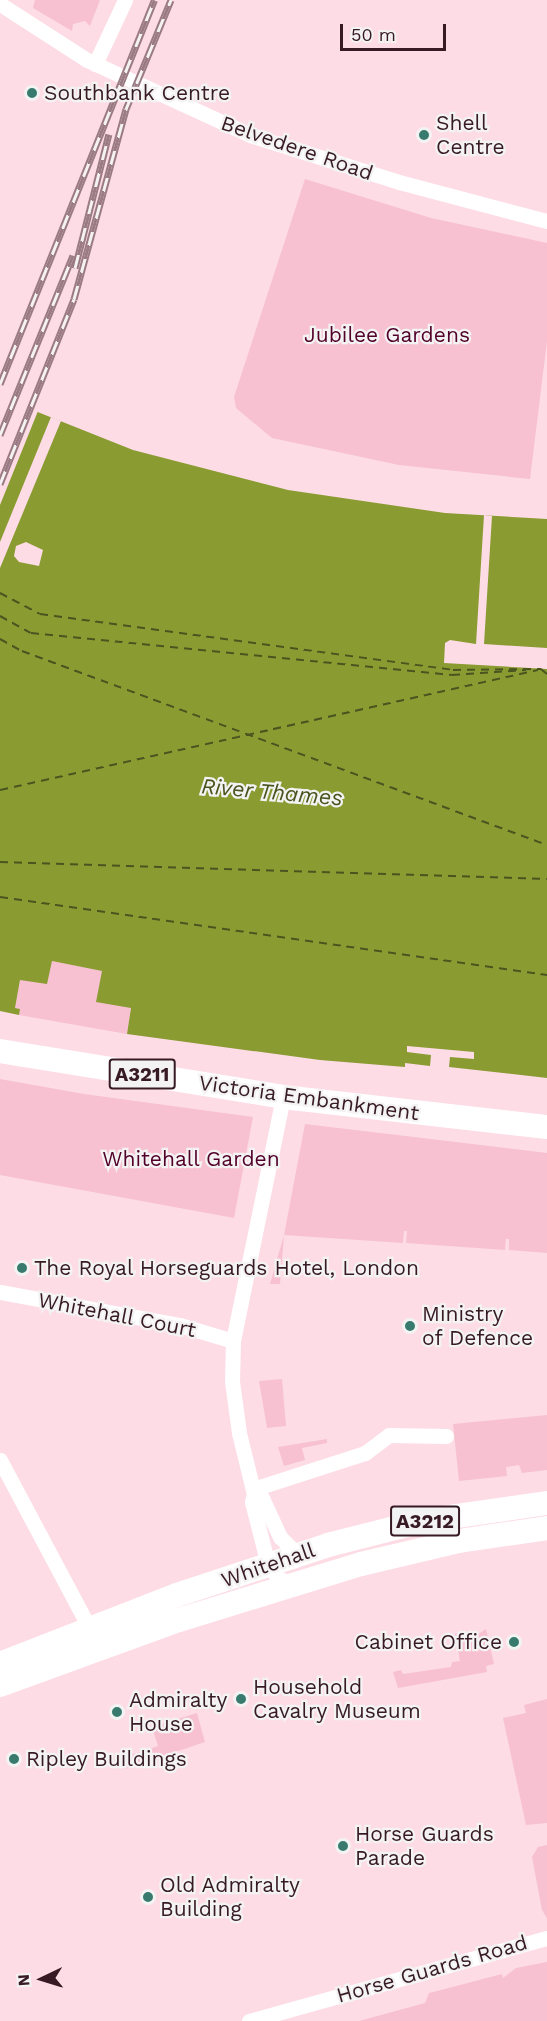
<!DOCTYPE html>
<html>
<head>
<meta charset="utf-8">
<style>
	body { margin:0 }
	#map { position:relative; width:547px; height:2021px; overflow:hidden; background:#fddce5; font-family:"Work Sans",sans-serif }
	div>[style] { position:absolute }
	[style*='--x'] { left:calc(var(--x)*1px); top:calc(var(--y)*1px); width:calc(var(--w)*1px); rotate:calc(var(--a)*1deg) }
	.green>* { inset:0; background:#f7c1d1 }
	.water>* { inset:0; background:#899b31 }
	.pier>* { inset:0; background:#fddce5 }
	.ferry>* { height:1.5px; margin-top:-0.75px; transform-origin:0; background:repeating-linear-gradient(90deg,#4a541f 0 8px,transparent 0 14px) }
	.street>* { height:15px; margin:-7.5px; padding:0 7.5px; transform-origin:7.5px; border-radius:7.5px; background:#fff }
	.primary>* { height:24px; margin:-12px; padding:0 12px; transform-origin:12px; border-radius:12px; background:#fff }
	.rail>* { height:7px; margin-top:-3.5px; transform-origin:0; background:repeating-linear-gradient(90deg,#f3f3f3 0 14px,#9a7b84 0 28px); box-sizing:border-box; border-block:2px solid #9a7b84 }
	.dots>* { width:16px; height:16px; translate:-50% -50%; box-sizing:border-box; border:3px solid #f3f3f3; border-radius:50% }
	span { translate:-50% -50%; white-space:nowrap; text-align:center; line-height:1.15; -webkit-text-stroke:4.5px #f3f3f3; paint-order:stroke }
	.shield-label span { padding:2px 4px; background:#f3f3f3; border:2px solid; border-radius:4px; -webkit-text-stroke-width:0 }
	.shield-label { font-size:20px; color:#371a24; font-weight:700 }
	.poi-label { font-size:21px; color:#371a24 }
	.left { translate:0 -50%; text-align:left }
	.right { translate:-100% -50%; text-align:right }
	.street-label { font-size:21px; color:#371a24 }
	.park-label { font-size:21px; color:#520029 }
	.water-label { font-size:22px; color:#4a541f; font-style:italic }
	.north { position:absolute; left:12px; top:1949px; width:60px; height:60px; -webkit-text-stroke:4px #f3f3f3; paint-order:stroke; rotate:266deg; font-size:16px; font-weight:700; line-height:24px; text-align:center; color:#371a24 }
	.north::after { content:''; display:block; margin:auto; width:21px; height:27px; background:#371a24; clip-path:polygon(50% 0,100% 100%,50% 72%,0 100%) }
	.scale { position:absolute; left:340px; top:24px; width:106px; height:27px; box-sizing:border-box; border:3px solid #371a24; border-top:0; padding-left:8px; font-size:18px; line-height:21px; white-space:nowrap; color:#371a24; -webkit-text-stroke:4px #f3f3f3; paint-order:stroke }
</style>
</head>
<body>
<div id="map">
	<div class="green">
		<div style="clip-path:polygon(35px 0,100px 0,90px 26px,85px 21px,73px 24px,72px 31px,33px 8px)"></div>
		<div style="clip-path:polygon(305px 179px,431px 218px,547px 243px,547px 341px,530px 479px,399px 465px,272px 438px,236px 408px,234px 397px)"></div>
		<div style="clip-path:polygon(52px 961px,102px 971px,131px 1008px,127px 1034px,19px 1015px,19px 1009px,15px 1008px,20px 979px)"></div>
		<div style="clip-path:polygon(0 1079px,84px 1094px,253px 1117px,234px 1218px,0 1175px)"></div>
		<div style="clip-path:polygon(305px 1124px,547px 1153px,547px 1253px,509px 1250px,509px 1239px,506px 1239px,505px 1250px,406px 1243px,407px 1231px,404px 1231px,403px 1243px,284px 1235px,280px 1284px,270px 1284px,284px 1235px)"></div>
		<div style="clip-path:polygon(282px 1379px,286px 1426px,267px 1428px,259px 1381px)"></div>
		<div style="clip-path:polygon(547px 1415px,547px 1470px,522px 1473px,519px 1465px,506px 1467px,507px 1476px,459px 1481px,453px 1424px)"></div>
		<div style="clip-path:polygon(327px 1439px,327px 1443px,302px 1448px,305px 1460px,284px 1466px,278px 1447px)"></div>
		<div style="clip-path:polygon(486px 1629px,494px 1664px,486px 1666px,487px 1672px,398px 1688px,393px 1672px,401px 1670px,403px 1674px,451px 1667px,452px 1662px,460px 1661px,455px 1634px,469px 1631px,475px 1636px)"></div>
		<div style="clip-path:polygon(547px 1699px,547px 1823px,526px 1825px,503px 1718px,526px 1713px,524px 1705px)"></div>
		<div style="clip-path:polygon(197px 1713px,205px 1742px,125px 1769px,122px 1758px,158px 1746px,152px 1727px)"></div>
		<div style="clip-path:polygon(547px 1845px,547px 1918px,542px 1910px,532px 1857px,538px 1847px)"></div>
		<div style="clip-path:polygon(547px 1962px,547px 2021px,359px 2021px,425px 2003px,429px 1993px,441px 1990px,502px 1974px,503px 1978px,516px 1968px)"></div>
	</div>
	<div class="water">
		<div style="clip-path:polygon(evenodd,0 397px,133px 450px,288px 490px,445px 513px,547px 519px,547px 1078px,449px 1067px,450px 1057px,474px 1059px,474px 1052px,407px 1046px,407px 1052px,431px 1055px,430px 1066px,405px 1063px,405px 1067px,320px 1060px,127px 1034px,131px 1008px,96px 1002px,102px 971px,52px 961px,47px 984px,20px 980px,15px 1008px,20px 1009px,19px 1015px,0 1011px,0 397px,26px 542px,43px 550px,39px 566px,19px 562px,14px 556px,16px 546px,26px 542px)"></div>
	</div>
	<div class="pier">
		<div style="clip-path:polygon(0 394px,38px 411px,0 505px)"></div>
		<div style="clip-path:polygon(51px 417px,61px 421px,0 568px,0 542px)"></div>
		<div style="clip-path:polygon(484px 515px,492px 516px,484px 644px,547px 648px,547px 669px,444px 663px,445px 643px,450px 640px,476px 644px)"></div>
	</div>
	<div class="ferry">
		<div style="--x:0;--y:593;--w:45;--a:27.7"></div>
		<div style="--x:40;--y:614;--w:417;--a:7.7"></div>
		<div style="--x:453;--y:670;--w:88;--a:-0.7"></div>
		<div style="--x:541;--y:669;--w:8;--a:40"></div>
		<div style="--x:0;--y:616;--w:35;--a:29"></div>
		<div style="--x:31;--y:633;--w:423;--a:5.7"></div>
		<div style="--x:452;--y:675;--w:74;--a:-3.9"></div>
		<div style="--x:0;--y:639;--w:25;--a:29"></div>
		<div style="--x:22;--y:651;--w:560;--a:20.28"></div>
		<div style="--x:0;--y:790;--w:551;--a:-12.57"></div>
		<div style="--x:0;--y:862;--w:547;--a:1.78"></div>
		<div style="--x:0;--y:897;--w:553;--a:8.12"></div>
	</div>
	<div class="street">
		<div style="--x:0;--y:4;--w:103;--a:32.8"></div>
		<div style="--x:87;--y:60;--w:179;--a:24.7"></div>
		<div style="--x:250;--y:135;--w:156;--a:17.5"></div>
		<div style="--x:399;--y:182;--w:153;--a:14.8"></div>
		<div style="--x:95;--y:64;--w:71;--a:-64.9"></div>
		<div style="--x:283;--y:1097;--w:249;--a:101.6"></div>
		<div style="--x:233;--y:1341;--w:40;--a:91.4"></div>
		<div style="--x:232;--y:1381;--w:52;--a:82.3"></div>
		<div style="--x:239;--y:1433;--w:63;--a:76.2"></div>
		<div style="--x:254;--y:1494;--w:8;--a:104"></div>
		<div style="--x:252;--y:1502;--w:65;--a:75.7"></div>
		<div style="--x:268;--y:1565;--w:18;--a:52"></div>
		<div style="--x:279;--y:1579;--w:16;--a:15"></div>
		<div style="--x:0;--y:1292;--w:183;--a:10.4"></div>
		<div style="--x:180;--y:1325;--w:55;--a:16.8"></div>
		<div style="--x:0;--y:1460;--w:198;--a:62"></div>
		<div style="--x:253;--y:1489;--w:118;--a:-17.8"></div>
		<div style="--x:365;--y:1453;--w:30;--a:-37"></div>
		<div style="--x:389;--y:1435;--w:57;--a:1"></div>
		<div style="--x:254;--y:1494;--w:9;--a:27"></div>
		<div style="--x:262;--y:1498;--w:43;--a:65.2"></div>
		<div style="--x:280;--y:1537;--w:25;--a:45"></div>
		<div style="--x:249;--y:2021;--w:309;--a:-15.6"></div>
	</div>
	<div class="primary">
		<div style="--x:0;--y:1051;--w:287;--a:9.2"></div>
		<div style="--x:283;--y:1097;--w:266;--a:6.5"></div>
		<div style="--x:0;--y:1664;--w:190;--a:-21.3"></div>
		<div style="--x:177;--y:1595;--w:159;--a:-18.3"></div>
		<div style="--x:328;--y:1545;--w:97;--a:-14.3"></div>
		<div style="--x:422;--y:1521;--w:126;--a:-8.2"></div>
		<div style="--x:0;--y:1685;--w:190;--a:-20"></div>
		<div style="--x:179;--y:1620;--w:190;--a:-17.1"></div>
		<div style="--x:361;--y:1564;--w:101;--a:-13.2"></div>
		<div style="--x:459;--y:1541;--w:89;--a:-8.4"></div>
	</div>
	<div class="rail">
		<div style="--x:75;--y:268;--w:138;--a:-75.8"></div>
		<div style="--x:0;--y:384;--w:414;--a:-68.1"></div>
		<div style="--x:0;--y:435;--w:194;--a:-67.9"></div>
		<div style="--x:0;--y:484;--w:199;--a:-68.2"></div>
		<div style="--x:74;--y:299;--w:197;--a:-74.7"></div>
		<div style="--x:126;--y:109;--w:118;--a:-67.6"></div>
	</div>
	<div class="dots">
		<div style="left:32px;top:93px;background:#387b6e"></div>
		<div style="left:424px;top:135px;background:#387b6e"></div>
		<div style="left:22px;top:1268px;background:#387b6e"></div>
		<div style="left:410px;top:1326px;background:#387b6e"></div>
		<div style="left:514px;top:1642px;background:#387b6e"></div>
		<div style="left:241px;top:1699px;background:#387b6e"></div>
		<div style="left:117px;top:1712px;background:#387b6e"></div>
		<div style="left:14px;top:1759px;background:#387b6e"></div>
		<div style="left:343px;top:1846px;background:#387b6e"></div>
		<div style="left:148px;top:1897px;background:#387b6e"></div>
	</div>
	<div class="shield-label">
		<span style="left:142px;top:1074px">A3211</span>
		<span style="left:425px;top:1521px">A3212</span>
	</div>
	<div class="poi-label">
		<span class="left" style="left:44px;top:93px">Southbank Centre</span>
		<span class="left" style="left:436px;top:135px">Shell<br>Centre</span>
		<span class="left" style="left:34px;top:1268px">The Royal Horseguards Hotel, London</span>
		<span class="left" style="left:422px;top:1326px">Ministry<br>of Defence</span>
		<span class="right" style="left:502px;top:1642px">Cabinet Office</span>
		<span class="left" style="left:253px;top:1699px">Household<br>Cavalry Museum</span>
		<span class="left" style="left:129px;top:1712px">Admiralty<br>House</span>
		<span class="left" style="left:26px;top:1759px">Ripley Buildings</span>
		<span class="left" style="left:355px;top:1846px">Horse Guards<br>Parade</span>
		<span class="left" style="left:160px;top:1897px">Old Admiralty<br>Building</span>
	</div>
	<div class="street-label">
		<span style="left:297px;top:148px;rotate:19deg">Belvedere Road</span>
		<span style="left:309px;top:1098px;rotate:8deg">Victoria Embankment</span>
		<span style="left:117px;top:1315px;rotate:11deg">Whitehall Court</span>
		<span style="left:268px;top:1565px;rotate:-19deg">Whitehall</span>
		<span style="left:432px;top:1969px;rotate:-16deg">Horse Guards Road</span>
	</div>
	<div class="park-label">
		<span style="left:387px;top:335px">Jubilee Gardens</span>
		<span style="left:191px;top:1159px">Whitehall Garden</span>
	</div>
	<div class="water-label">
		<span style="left:272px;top:792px;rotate:5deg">River Thames</span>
	</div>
	<div class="north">N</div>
	<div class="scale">50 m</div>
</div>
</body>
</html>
